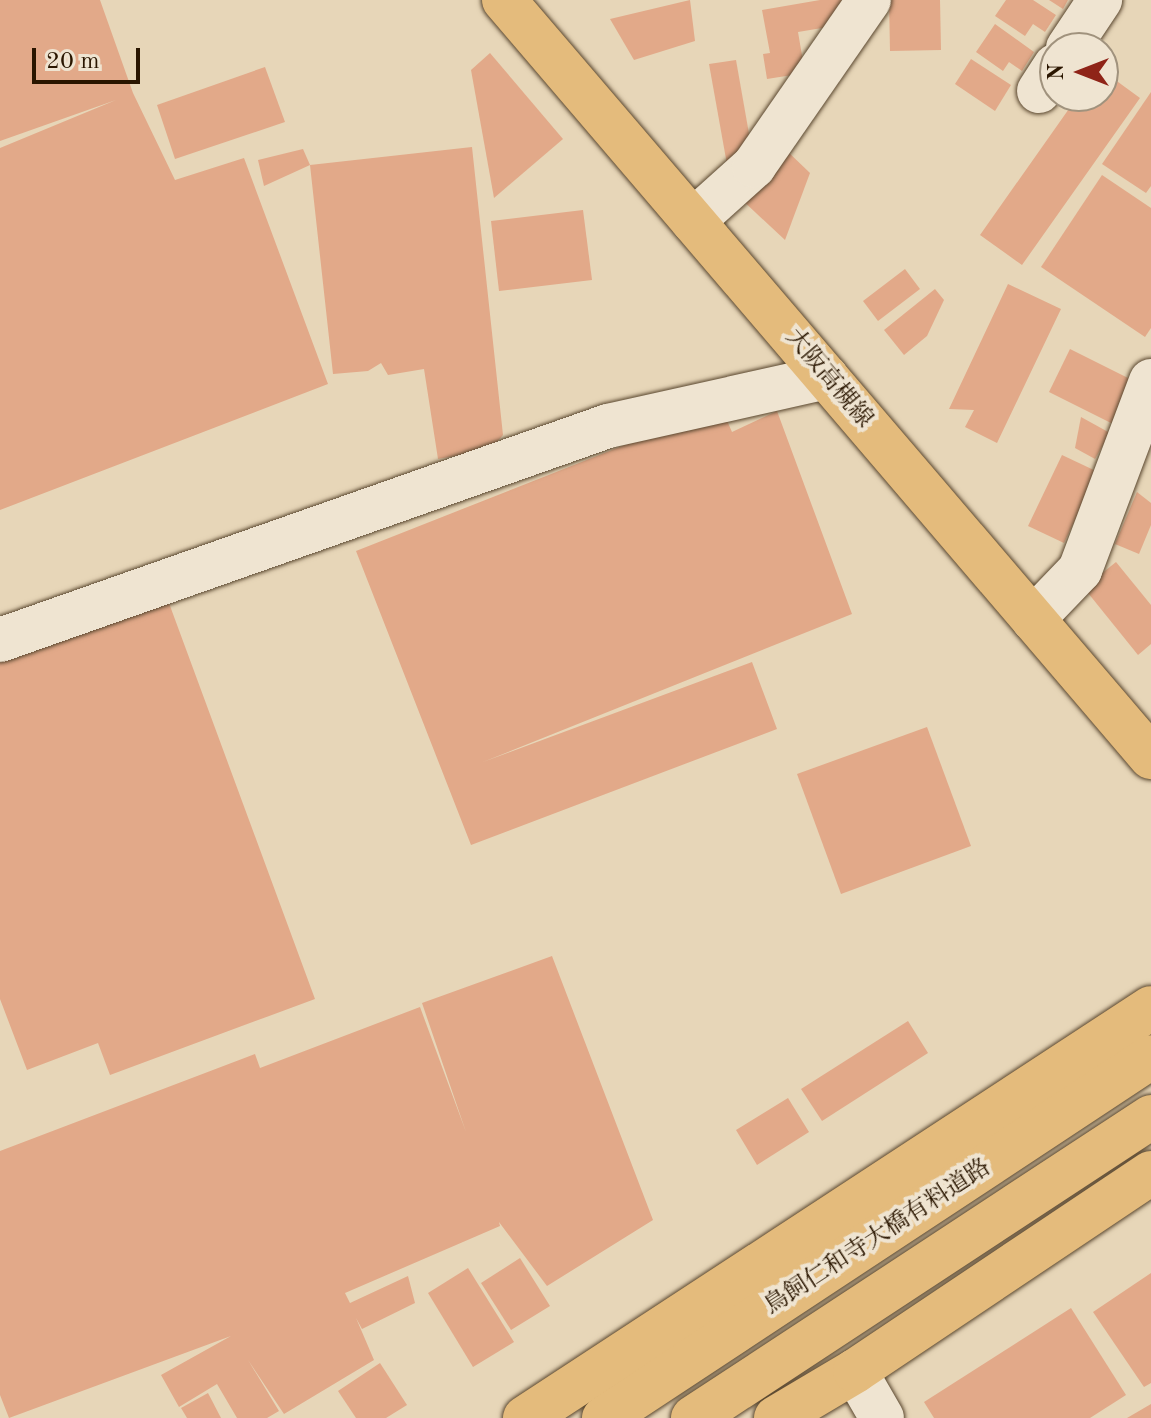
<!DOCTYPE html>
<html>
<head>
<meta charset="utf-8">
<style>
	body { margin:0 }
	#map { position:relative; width:1151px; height:1418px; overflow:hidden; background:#e7d6b8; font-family:"Old Standard TT","Noto Serif JP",serif }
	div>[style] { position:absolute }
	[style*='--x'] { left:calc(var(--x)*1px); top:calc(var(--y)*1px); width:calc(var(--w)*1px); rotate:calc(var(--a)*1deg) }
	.building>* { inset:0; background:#e2a989 }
	.roads { filter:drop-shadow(0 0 2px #59462e) drop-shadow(0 0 2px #59462e) }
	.minor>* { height:44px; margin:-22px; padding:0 22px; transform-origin:22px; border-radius:22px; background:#efe4d1 }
	.major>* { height:44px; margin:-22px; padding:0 22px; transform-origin:22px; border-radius:22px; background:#e4bb7c }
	span { translate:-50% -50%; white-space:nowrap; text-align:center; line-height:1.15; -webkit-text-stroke:8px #efe4d1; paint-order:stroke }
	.street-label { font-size:24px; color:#2a1600 }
	.north { position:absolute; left:1039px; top:32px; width:80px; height:80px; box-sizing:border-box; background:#efe4d1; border:2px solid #a0927d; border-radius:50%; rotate:270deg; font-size:22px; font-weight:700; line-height:32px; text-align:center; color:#2a1600 }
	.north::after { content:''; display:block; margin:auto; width:28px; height:36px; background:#8f2418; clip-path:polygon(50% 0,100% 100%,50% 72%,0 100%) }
	.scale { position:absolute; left:32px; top:48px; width:108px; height:36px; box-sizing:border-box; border:4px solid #2a1600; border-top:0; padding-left:10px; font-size:24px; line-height:28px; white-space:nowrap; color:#2a1600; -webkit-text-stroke:6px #efe4d1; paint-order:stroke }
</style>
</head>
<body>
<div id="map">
	<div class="building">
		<div style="clip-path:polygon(0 0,100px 0,133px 93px,175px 180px,244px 158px,328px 384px,0 510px,0 148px,116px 100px,0 141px)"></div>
		<div style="clip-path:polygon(690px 0,695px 41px,634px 60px,610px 19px)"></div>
		<div style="clip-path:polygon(820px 0,851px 0,840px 25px,798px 32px,805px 73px,767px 79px,763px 54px,770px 53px,762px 10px)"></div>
		<div style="clip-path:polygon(889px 0,940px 0,941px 50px,890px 51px)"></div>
		<div style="clip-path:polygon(1006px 0,1033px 0,1056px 15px,1045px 32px,1033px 24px,1025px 36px,995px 16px)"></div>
		<div style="clip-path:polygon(1049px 0,1068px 0,1063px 9px)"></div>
		<div style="clip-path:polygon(995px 24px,1034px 52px,1022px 71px,1009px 62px,1003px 71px,976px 52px)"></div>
		<div style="clip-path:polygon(490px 53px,563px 139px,494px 198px,471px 70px)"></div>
		<div style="clip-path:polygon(971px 59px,1011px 85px,995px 111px,955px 84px)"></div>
		<div style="clip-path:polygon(736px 60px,751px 145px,728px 170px,709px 64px)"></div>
		<div style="clip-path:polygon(265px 67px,285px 122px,175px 159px,157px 105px)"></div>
		<div style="clip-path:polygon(1103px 71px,1140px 98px,1022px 265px,980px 235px,1078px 96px,1103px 96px)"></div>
		<div style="clip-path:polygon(1151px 92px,1151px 186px,1146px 193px,1102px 164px)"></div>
		<div style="clip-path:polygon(472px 147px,503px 435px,490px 450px,438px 459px,424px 369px,388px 375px,381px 363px,368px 371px,333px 374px,310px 165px)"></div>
		<div style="clip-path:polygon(303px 149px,310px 165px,264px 186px,258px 160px)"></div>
		<div style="clip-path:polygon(785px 149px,810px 173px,785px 240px,740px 198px)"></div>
		<div style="clip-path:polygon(1102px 175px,1151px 208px,1151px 328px,1145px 337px,1041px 267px)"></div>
		<div style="clip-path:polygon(583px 210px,592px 280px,499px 291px,491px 221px)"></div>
		<div style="clip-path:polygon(905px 269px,920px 289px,878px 321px,863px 301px)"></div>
		<div style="clip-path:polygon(1008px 284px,1061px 309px,997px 443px,965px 427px,974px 410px,949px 409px)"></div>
		<div style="clip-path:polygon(935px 289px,944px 300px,927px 336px,904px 355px,884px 330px)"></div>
		<div style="clip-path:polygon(1070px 349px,1134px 381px,1113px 424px,1049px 392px)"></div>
		<div style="clip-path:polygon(721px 407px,732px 432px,777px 411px,852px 614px,483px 762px,752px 662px,777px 729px,471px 845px,356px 551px)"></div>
		<div style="clip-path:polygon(1081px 417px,1110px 433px,1095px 459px,1075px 448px)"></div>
		<div style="clip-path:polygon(1062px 455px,1098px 472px,1064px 543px,1028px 526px)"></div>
		<div style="clip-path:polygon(1137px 492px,1151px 503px,1151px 525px,1139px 554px,1115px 544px)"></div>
		<div style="clip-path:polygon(1116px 562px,1151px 605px,1151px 644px,1138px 655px,1084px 588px)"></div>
		<div style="clip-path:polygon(166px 595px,315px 999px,110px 1075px,98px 1043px,27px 1070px,0 999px,0 657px)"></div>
		<div style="clip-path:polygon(927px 727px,971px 846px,841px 894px,797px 774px)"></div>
		<div style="clip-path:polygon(552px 956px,653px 1220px,547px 1286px,499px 1222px,500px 1226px,345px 1293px,350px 1303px,408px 1276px,415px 1303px,362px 1329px,356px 1318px,374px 1360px,284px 1414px,248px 1360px,279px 1411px,267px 1418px,237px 1418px,217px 1384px,179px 1407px,161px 1375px,231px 1336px,9px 1418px,0 1395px,0 1151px,255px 1054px,260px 1068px,420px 1007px,466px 1132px,422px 1003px)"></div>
		<div style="clip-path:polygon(908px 1021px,928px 1053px,822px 1121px,801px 1089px)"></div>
		<div style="clip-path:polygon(788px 1098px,809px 1132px,757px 1165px,736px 1130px)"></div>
		<div style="clip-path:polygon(520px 1258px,550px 1306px,511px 1330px,481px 1283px)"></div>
		<div style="clip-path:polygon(468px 1268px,514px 1342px,473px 1367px,428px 1293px)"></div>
		<div style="clip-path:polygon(1151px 1273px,1151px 1383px,1144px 1387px,1093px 1312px)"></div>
		<div style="clip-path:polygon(1071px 1308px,1126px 1395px,1090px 1418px,934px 1418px,924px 1402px)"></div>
		<div style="clip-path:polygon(380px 1363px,407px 1405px,386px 1418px,356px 1418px,338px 1391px)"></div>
		<div style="clip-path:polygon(208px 1393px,221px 1418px,187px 1418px,181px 1408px)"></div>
		<div style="clip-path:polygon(1151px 1404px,1151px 1418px,1127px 1418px)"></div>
	</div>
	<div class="roads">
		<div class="minor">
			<div style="--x:1068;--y:48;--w:58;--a:-56.3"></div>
			<div style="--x:1039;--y:91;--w:30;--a:-57"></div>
			<div style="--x:693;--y:221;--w:82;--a:-42"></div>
			<div style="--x:754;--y:166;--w:202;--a:-55.3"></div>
			<div style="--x:1033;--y:619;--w:68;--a:-46.2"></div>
			<div style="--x:1080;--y:570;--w:202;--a:-69.4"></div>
			<div style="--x:0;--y:640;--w:645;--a:-19.39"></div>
			<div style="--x:608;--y:426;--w:224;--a:-12.6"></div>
			<div style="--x:855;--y:1371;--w:54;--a:60.1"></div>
		</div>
		<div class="major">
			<div style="--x:504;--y:0;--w:996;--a:49.48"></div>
			<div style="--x:525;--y:1418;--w:748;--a:-33.22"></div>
			<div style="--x:604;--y:1418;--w:655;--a:-33.42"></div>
			<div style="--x:693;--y:1418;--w:548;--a:-33.31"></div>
			<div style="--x:776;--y:1418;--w:92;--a:-30.7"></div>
			<div style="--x:855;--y:1371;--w:356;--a:-33.8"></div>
		</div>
	</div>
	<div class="street-label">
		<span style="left:828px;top:379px;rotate:50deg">大阪高槻線</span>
		<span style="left:878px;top:1238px;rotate:-33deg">鳥飼仁和寺大橋有料道路</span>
	</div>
	<div class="north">N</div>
	<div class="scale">20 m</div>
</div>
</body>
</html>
